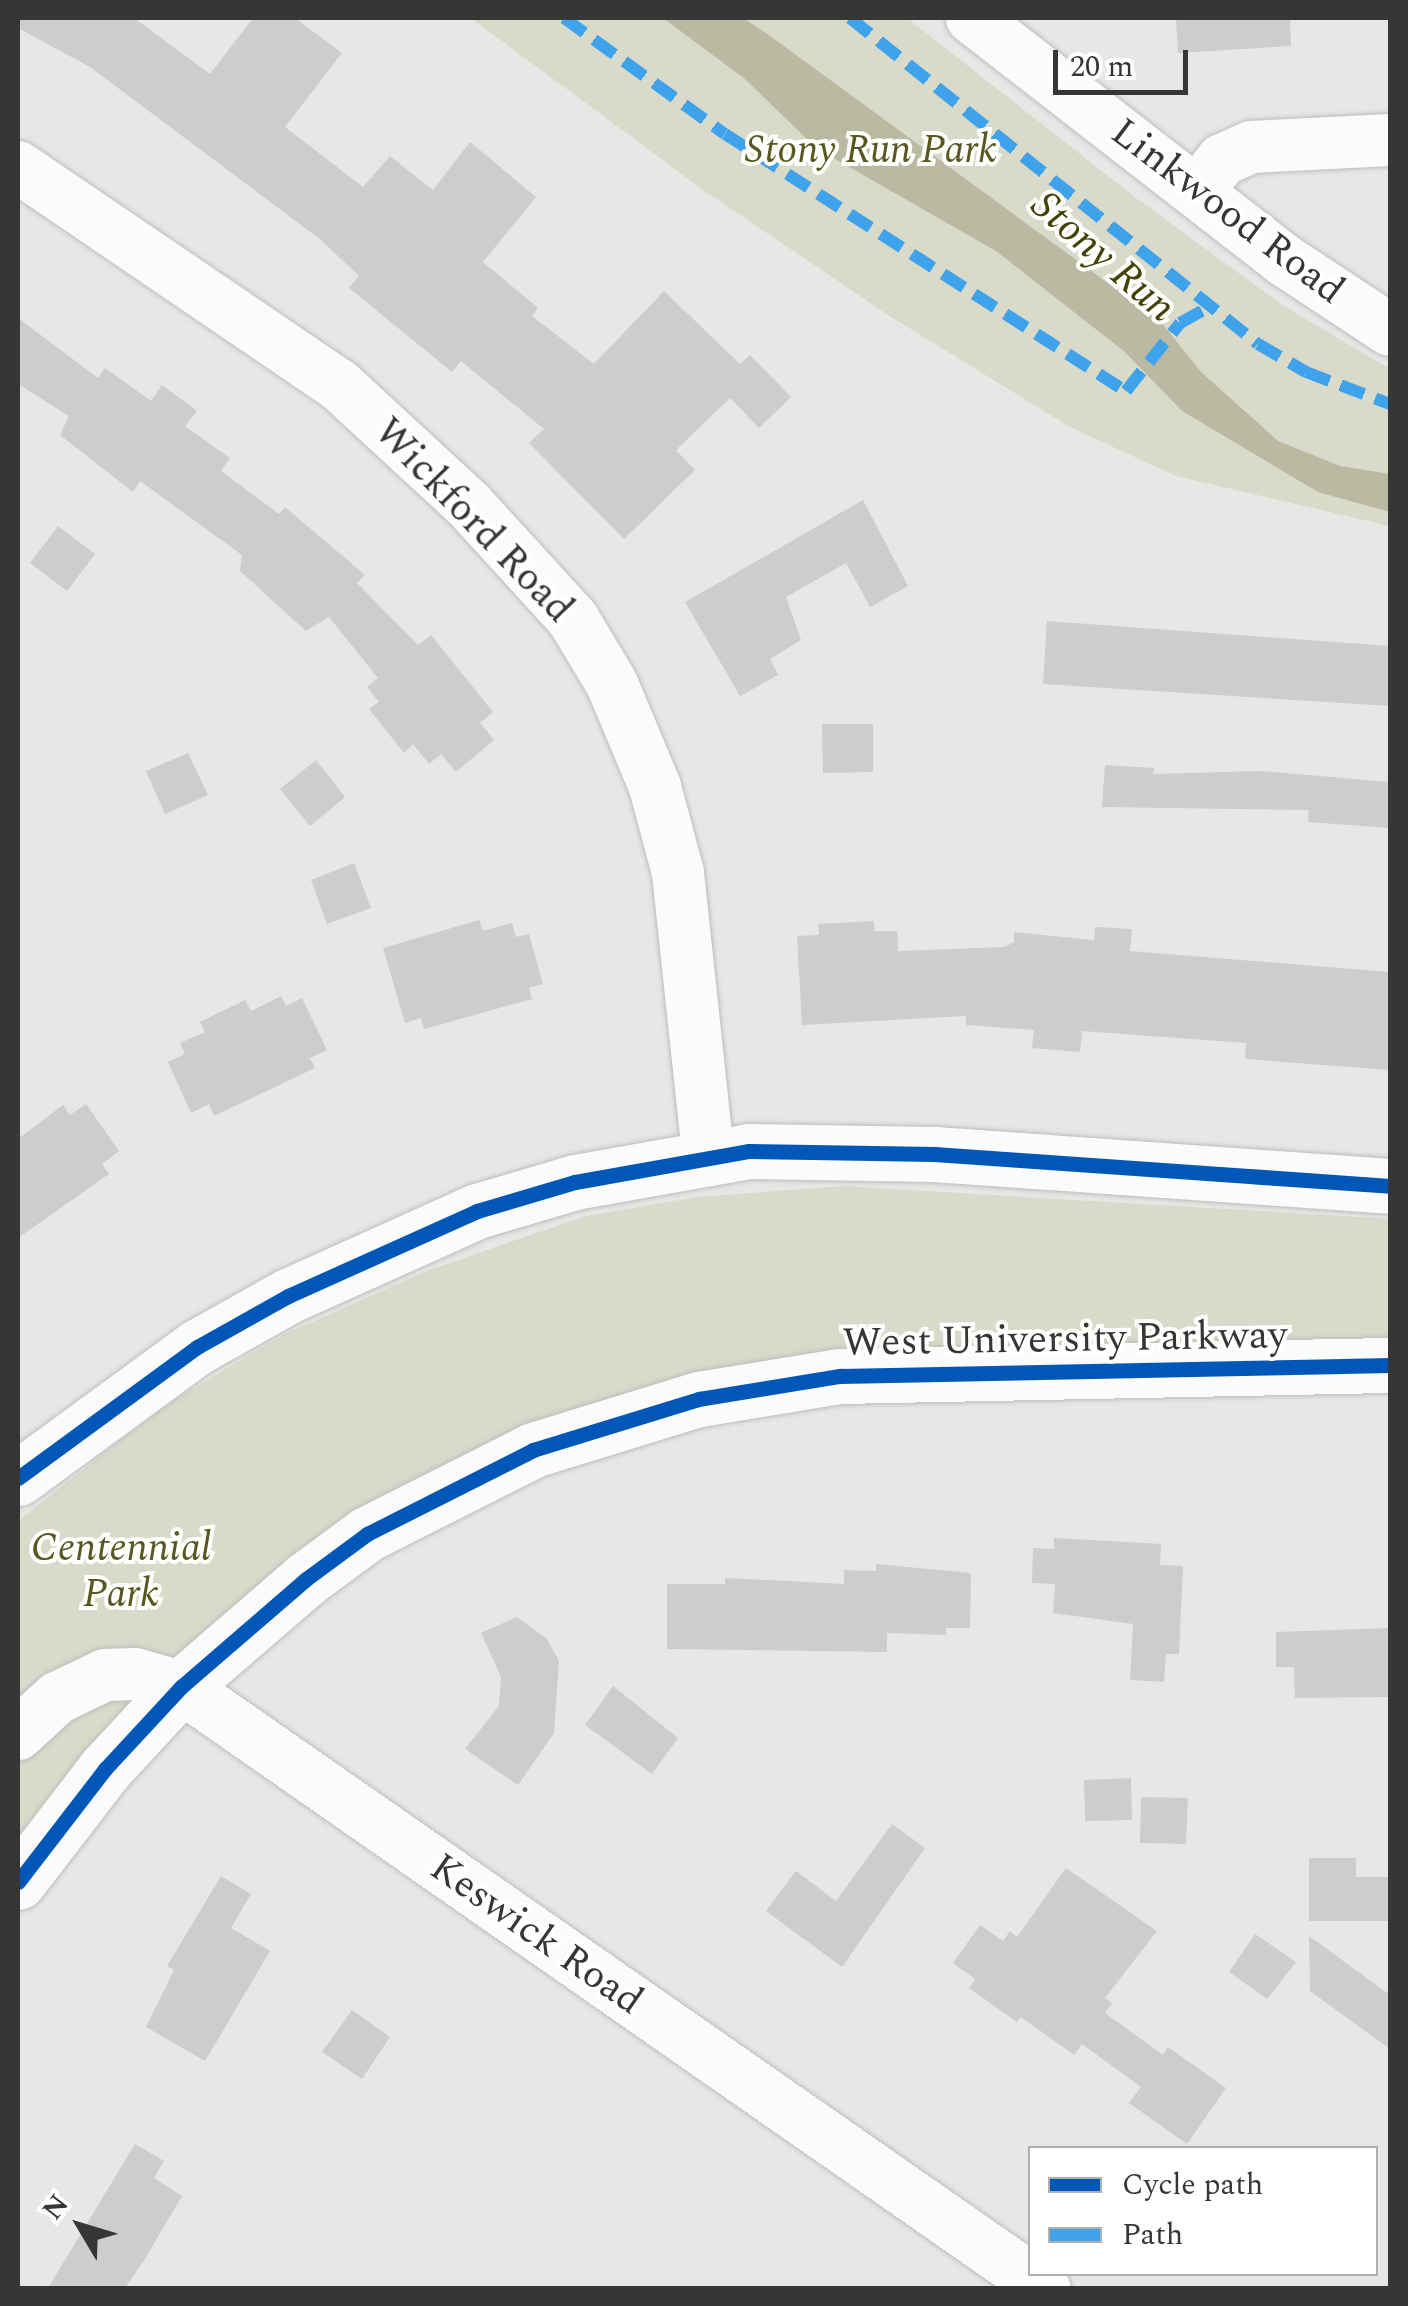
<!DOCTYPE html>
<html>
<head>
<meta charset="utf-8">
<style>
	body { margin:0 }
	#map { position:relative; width:1408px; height:2306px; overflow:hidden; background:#e7e7e5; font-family:Spectral,serif }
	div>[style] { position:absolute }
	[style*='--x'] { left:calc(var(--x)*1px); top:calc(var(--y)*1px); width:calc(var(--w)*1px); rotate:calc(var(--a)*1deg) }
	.green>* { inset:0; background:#d9daca }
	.water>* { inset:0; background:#babaa2 }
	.building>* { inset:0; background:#cdcdcc }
	.roads { filter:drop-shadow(0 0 2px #bdbdbb) drop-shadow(0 0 2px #bdbdbb) }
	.minor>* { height:52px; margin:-26px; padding:0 26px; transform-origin:26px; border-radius:26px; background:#fbfbfb }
	.major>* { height:55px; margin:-27.5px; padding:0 27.5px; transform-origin:27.5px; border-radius:27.5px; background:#fbfbfb }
	.quiet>* { height:12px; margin-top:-6px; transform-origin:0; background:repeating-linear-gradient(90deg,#3fa3eb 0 25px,transparent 0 37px) }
	.cycleway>* { height:15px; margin:-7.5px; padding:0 7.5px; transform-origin:7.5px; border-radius:7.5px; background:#0057b8 }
	span { translate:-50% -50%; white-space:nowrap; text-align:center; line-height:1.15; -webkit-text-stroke:8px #fffffe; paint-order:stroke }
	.park-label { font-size:40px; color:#57571f; font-style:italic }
	.street-label { font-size:40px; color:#363634 }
	.water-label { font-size:42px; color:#444305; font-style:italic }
	.frame { position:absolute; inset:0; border:20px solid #363634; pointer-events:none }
	.legend { position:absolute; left:1028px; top:2146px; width:350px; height:130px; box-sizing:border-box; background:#fffffe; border:2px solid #afafad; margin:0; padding:12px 18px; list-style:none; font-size:30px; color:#363634 }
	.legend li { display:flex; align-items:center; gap:20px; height:50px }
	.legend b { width:50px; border:2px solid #afafad }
	.north { position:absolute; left:30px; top:2176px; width:100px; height:100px; -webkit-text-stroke:8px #fffffe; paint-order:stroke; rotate:308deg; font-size:28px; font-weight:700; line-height:40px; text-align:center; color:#363634 }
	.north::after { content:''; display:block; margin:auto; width:35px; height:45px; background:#363634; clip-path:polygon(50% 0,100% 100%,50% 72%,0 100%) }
	.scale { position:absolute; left:1053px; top:50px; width:135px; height:45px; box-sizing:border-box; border:5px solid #363634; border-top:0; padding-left:12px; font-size:30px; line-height:35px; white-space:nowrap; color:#363634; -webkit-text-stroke:8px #fffffe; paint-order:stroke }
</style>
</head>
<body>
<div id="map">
	<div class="green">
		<div style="clip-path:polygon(471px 18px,907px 18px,1136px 198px,1281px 304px,1390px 369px,1390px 526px,1176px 476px,1070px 427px,888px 315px,699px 187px)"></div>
		<div style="clip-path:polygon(844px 1186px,1390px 1219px,1390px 1348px,963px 1349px,439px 1467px,18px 1848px,18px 1523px,23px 1517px,164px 1406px,283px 1335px,429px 1270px,586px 1216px,696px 1197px)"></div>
	</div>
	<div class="water">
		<div style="clip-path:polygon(663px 18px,743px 18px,766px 33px,1161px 322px,1201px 372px,1278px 441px,1340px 466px,1390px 474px,1390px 512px,1318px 492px,1182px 411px,1125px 352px,996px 251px,816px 148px,745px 79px)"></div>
	</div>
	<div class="building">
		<div style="clip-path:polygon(18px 18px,134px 18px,210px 74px,253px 18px,295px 18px,342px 53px,285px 127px,363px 187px,390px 156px,433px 190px,470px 142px,536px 197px,483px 262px,538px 308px,532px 316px,594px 364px,664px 291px,740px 364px,750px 355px,791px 397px,759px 428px,730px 398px,676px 450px,695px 470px,624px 539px,529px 443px,544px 429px,461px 361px,452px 372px,349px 288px,359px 276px,321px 240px,90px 67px,18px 28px)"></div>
		<div style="clip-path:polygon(1176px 18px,1290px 18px,1291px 46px,1178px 53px)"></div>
		<div style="clip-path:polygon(18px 318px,98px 378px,105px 368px,151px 401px,162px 385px,197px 411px,185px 426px,230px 458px,221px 471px,279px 514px,285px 507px,365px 575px,357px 583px,418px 645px,431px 635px,493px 712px,480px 723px,494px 740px,456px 772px,441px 754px,429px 764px,413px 744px,404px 753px,369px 709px,379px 702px,367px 687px,378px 678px,329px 617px,306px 631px,240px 571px,242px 555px,140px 481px,133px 492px,60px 435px,69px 416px,18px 384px)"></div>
		<div style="clip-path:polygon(863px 500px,908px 586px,870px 607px,846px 563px,786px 597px,801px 640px,770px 659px,778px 675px,740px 696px,685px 602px)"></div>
		<div style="clip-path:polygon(58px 526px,95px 554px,67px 591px,30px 563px)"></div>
		<div style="clip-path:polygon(1047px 621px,1390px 646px,1390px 706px,1043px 684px)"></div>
		<div style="clip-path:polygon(822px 724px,873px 724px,873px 772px,823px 773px)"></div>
		<div style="clip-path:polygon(188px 753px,208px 795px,165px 814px,146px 771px)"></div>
		<div style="clip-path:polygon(316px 760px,345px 797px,310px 826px,280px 789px)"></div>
		<div style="clip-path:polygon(1105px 765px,1154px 768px,1153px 774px,1260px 771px,1390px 782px,1390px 828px,1308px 822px,1309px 810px,1102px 807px)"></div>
		<div style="clip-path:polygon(354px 863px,371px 908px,327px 924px,311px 880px)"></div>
		<div style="clip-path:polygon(479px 920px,483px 931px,512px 923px,516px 937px,529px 934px,543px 984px,529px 988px,532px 999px,424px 1029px,421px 1018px,405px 1023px,383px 948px)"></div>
		<div style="clip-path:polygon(874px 921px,874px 931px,897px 931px,898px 951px,1005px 947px,1014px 942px,1014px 932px,1094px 940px,1095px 927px,1132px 929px,1130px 951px,1390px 972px,1390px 1070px,1245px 1059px,1246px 1043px,1082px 1031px,1080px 1052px,1032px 1048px,1034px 1030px,966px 1025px,966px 1016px,802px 1025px,797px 936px,819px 935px,818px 924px)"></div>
		<div style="clip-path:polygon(281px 996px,286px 1006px,302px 998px,327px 1050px,310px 1058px,315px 1068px,214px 1116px,209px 1104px,191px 1113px,168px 1062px,185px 1054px,180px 1043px,205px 1032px,200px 1022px,245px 1000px,251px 1011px)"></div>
		<div style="clip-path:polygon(86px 1104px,119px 1151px,102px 1164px,109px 1174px,18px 1238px,18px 1139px,63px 1105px,70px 1115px)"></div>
		<div style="clip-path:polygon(1054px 1538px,1161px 1544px,1160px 1565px,1183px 1566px,1179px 1654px,1166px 1654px,1164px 1682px,1130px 1680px,1133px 1624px,1053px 1613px,1055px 1584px,1032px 1583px,1033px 1548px,1054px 1549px)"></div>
		<div style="clip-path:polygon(876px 1564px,971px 1573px,970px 1628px,946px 1628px,946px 1635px,887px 1633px,887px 1652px,667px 1649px,667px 1584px,725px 1584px,725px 1578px,844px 1584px,844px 1570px,876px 1571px)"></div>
		<div style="clip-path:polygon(517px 1617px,547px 1639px,559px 1661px,554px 1733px,518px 1785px,465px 1749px,499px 1706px,501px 1677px,481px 1633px)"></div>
		<div style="clip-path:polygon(1390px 1628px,1390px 1697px,1295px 1698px,1294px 1667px,1276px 1667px,1276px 1632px)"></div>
		<div style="clip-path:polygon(613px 1686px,678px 1738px,652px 1774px,585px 1725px)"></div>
		<div style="clip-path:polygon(1131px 1778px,1132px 1820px,1085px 1821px,1084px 1780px)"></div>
		<div style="clip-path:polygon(1141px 1797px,1188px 1798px,1186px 1844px,1140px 1843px)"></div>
		<div style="clip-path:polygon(892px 1824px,925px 1848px,842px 1967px,766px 1911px,796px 1871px,836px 1901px)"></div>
		<div style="clip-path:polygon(1309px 1858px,1356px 1858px,1356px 1877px,1390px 1877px,1390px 1921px,1309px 1921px)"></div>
		<div style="clip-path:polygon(1066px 1868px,1157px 1931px,1105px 1998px,1112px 2003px,1105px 2013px,1163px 2055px,1168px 2047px,1226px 2088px,1187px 2144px,1129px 2103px,1141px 2087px,1082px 2044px,1074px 2055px,1021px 2017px,1017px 2022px,969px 1988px,975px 1979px,953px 1963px,980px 1925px,1003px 1941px,1010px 1931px,1017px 1937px)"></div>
		<div style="clip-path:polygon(221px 1876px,251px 1894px,231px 1928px,270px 1951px,205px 2061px,146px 2027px,174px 1970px,167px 1966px)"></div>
		<div style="clip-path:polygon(1255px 1934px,1296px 1962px,1267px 1999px,1229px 1972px)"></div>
		<div style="clip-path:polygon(1309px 1936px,1390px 1995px,1390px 2049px,1310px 1991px)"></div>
		<div style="clip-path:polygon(352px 2010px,390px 2037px,362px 2079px,322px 2052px)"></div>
		<div style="clip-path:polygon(135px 2144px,164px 2161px,154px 2178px,182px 2196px,143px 2262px,125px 2288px,48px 2288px)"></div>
	</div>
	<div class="roads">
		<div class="minor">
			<div style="--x:972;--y:18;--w:395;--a:37.8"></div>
			<div style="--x:1284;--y:260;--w:127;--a:33.4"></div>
			<div style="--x:18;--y:167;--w:388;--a:34.2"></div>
			<div style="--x:339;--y:385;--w:177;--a:42.7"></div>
			<div style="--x:469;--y:505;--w:154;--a:47.6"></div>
			<div style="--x:573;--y:619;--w:76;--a:59"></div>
			<div style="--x:612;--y:684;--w:112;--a:67.3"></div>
			<div style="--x:655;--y:787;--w:89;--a:75"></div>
			<div style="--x:678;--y:873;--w:284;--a:83.9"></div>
			<div style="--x:1197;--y:192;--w:41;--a:-52"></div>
			<div style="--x:1222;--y:160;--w:32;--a:-24"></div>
			<div style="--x:1251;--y:147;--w:139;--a:-2.9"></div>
			<div style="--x:18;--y:1734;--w:53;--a:-42.7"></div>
			<div style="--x:57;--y:1698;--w:53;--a:-25.6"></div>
			<div style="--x:105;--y:1675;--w:30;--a:-2"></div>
			<div style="--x:135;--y:1674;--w:48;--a:15.8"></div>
			<div style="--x:181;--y:1687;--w:1052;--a:34.85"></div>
		</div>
		<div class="major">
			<div style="--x:18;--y:1478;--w:222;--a:-36.2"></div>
			<div style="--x:197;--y:1347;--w:104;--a:-29.3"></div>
			<div style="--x:288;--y:1296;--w:207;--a:-24.2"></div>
			<div style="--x:477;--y:1211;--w:102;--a:-16.5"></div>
			<div style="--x:575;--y:1182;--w:177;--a:-10.1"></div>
			<div style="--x:749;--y:1151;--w:185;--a:0.9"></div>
			<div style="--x:934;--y:1154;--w:457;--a:4"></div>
			<div style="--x:18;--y:1882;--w:143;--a:-52.4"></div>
			<div style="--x:105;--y:1769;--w:112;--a:-47.2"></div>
			<div style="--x:181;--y:1687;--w:165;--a:-40.8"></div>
			<div style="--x:306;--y:1579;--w:76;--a:-36.4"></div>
			<div style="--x:367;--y:1534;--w:186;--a:-26.8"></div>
			<div style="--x:533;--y:1450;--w:174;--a:-17.1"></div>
			<div style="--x:699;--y:1399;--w:143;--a:-9.3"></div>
			<div style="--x:840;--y:1376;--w:550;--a:-1.15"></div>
		</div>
	</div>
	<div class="quiet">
		<div style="--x:564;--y:18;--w:198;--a:35.8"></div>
		<div style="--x:725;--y:134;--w:476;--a:32.7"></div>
		<div style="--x:1126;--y:391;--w:87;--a:-51.5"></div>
		<div style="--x:1180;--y:323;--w:33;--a:-29"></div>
		<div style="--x:850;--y:18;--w:522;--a:38.63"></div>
		<div style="--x:1258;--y:344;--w:56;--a:30.3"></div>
		<div style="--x:1306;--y:372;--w:90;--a:20.9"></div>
	</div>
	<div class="cycleway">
		<div style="--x:18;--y:1478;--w:222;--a:-36.2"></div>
		<div style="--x:197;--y:1347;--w:104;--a:-29.3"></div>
		<div style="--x:288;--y:1296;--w:207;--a:-24.2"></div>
		<div style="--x:477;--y:1211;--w:102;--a:-16.5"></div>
		<div style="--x:575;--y:1182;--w:177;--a:-10.1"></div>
		<div style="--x:749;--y:1151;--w:185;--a:0.9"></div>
		<div style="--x:934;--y:1154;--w:457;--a:4"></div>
		<div style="--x:18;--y:1882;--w:143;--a:-52.4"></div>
		<div style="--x:105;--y:1769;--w:112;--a:-47.2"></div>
		<div style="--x:181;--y:1687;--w:165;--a:-40.8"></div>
		<div style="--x:306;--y:1579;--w:76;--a:-36.4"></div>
		<div style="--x:367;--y:1534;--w:186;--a:-26.8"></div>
		<div style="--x:533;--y:1450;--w:174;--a:-17.1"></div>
		<div style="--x:699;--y:1399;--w:143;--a:-9.3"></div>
		<div style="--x:840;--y:1376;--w:550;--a:-1.15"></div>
	</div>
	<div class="park-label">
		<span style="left:871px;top:151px">Stony Run Park</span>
		<span style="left:121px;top:1572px">Centennial<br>Park</span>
	</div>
	<div class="street-label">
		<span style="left:1227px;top:212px;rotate:37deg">Linkwood Road</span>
		<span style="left:473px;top:521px;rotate:46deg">Wickford Road</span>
		<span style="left:1065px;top:1340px;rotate:-1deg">West University Parkway</span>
		<span style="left:536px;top:1935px;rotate:35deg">Keswick Road</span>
	</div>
	<div class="water-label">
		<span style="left:1103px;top:257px;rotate:41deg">Stony Run</span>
	</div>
	<div class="frame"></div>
	<ul class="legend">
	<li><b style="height:12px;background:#0057b8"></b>Cycle path</li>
	<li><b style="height:12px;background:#3fa3eb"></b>Path</li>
	</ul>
	<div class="north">N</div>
	<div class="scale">20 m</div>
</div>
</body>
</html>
